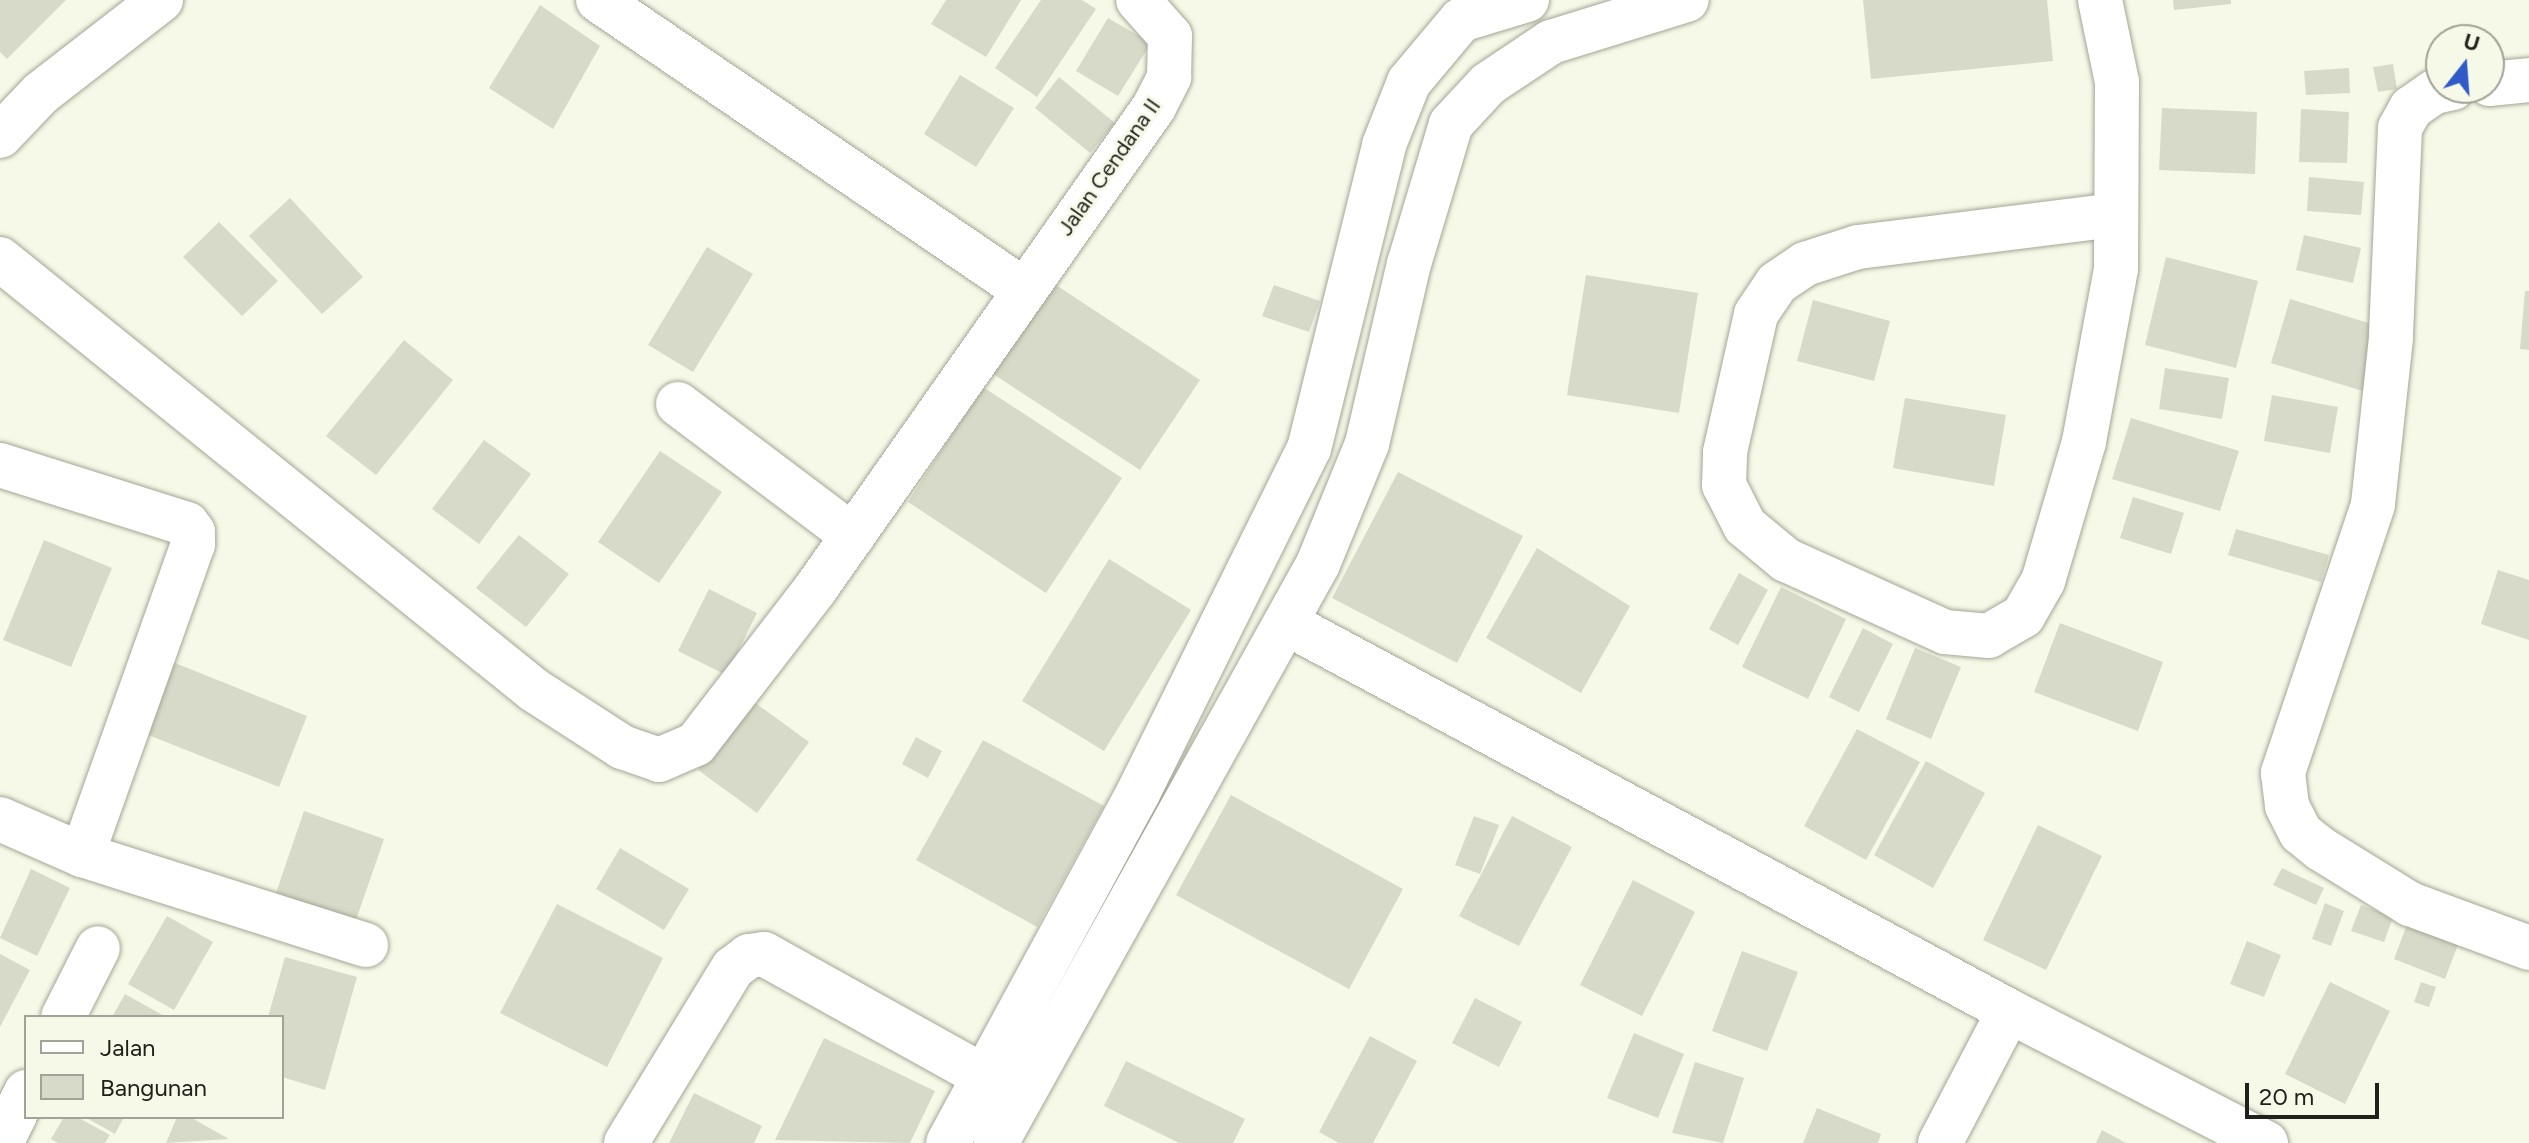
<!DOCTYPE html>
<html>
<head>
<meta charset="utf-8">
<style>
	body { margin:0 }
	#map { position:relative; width:2529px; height:1143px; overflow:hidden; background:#f6f9e7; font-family:Figtree,sans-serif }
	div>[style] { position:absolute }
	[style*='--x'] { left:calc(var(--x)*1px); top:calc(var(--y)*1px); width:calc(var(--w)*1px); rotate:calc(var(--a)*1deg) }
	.building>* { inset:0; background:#d7dac8 }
	.roads { filter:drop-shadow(0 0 2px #a3a695) drop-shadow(0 0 2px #a3a695) }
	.minor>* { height:44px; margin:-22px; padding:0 22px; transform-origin:22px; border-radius:22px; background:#fff }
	span { translate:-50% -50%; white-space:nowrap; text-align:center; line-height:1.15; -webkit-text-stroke:6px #f6f9e7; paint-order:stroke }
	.street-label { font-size:22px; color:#20211b }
	.legend { position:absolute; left:24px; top:1015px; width:260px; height:104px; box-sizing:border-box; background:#f6f9e7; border:2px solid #a0a395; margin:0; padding:10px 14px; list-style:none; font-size:24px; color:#20211b }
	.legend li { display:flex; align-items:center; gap:16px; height:40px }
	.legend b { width:40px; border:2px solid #a0a395 }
	.north { position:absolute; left:2425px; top:24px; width:80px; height:80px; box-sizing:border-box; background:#f6f9e7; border:2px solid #a0a395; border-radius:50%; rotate:17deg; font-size:22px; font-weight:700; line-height:32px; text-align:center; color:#20211b }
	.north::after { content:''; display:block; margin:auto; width:28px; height:36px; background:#305ac9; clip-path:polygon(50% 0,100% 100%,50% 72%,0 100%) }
	.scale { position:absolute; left:2245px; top:1083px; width:134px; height:36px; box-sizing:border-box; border:4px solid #20211b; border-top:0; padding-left:10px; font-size:24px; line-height:28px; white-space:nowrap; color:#20211b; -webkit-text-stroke:6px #f6f9e7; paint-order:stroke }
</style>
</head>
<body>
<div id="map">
	<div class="building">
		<div style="clip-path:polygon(0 0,66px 0,7px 59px,0 52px)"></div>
		<div style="clip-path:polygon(946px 0,1021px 0,986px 57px,931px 24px)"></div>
		<div style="clip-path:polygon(1041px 0,1082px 0,1096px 9px,1037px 97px,995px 68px)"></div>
		<div style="clip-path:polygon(1863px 0,2047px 0,2053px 61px,1871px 79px)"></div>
		<div style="clip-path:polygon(2173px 0,2231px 0,2231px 4px,2174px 10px)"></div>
		<div style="clip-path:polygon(540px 5px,600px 46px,553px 129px,489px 88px)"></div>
		<div style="clip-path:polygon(1108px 18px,1151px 43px,1118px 96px,1076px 71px)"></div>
		<div style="clip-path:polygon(2393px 64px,2397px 89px,2378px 92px,2373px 67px)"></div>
		<div style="clip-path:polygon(2349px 68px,2350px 93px,2306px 95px,2304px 71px)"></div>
		<div style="clip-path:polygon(960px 75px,1014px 108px,976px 167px,924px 134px)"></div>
		<div style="clip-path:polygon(1059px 77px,1115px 123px,1090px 153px,1035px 108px)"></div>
		<div style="clip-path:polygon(2162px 108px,2257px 112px,2255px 174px,2159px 170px)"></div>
		<div style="clip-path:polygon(2301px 109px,2349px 112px,2347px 163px,2299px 162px)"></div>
		<div style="clip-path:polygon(2309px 177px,2364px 182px,2361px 215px,2307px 211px)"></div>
		<div style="clip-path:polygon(290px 198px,363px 277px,322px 314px,249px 236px)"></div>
		<div style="clip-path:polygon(219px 222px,278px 281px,242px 316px,183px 257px)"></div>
		<div style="clip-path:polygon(2304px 235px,2361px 248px,2353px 283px,2296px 270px)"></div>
		<div style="clip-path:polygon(707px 247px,753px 274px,693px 372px,648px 345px)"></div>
		<div style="clip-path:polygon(2166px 257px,2258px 281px,2236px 368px,2145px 345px)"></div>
		<div style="clip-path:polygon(1586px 275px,1698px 293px,1679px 413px,1567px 395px)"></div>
		<div style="clip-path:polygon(1050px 281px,1200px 380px,1140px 470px,990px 372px)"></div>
		<div style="clip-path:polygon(1274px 285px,1320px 301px,1309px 332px,1262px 316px)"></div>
		<div style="clip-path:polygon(2525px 291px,2529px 291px,2529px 350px,2520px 349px)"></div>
		<div style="clip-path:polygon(2290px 299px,2385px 328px,2366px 392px,2271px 363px)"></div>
		<div style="clip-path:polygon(1813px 300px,1890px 321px,1874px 381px,1797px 361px)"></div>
		<div style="clip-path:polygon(404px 340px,453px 380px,376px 475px,326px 436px)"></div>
		<div style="clip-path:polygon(2165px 368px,2229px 378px,2222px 419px,2159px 409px)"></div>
		<div style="clip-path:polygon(983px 387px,1122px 478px,1046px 593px,908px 502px)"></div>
		<div style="clip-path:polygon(2272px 395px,2338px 407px,2330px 453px,2264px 441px)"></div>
		<div style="clip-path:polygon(1905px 398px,2006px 415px,1994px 486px,1893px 468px)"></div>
		<div style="clip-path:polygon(2131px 418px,2239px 451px,2220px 511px,2112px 479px)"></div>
		<div style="clip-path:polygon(484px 440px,531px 474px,479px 544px,432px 509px)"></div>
		<div style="clip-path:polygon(660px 451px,722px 492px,659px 583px,598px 542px)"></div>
		<div style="clip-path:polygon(1398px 472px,1523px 536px,1457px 663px,1332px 598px)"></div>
		<div style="clip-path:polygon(2133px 497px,2184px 513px,2171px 554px,2120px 538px)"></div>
		<div style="clip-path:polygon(2236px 529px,2329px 555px,2321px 582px,2228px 555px)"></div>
		<div style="clip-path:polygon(519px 535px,569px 574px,526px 627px,476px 588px)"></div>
		<div style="clip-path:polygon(44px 540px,112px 568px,71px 667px,3px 640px)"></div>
		<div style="clip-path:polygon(1537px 548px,1630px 606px,1581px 693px,1486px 638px)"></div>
		<div style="clip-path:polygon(1109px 559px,1191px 610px,1104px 751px,1022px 701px)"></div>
		<div style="clip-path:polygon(2498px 570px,2529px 580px,2529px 640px,2481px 624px)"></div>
		<div style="clip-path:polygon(1739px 573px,1768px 590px,1738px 645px,1709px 629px)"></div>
		<div style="clip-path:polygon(1781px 587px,1846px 619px,1808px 699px,1742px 667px)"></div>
		<div style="clip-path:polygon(709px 589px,757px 613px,726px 675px,678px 651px)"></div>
		<div style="clip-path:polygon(2060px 623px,2163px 662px,2138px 731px,2034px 692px)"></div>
		<div style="clip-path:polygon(1863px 628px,1893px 644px,1859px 712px,1829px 697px)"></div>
		<div style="clip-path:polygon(1915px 648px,1961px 667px,1931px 739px,1886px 719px)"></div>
		<div style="clip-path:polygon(170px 661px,307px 716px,279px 787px,141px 732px)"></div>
		<div style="clip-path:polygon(750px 699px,809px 742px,757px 813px,698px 770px)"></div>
		<div style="clip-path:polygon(1857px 729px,1920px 762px,1866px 860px,1804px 826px)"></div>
		<div style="clip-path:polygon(916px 737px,942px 751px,928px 778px,902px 764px)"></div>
		<div style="clip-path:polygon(983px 740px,1104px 806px,1037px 927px,916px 860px)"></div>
		<div style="clip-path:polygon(1926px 761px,1985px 793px,1933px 888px,1874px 855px)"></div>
		<div style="clip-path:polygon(1231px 795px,1403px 889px,1349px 989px,1176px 895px)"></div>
		<div style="clip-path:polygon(304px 811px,384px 839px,356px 920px,276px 893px)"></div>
		<div style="clip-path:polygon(1474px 816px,1499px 825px,1480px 874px,1455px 865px)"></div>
		<div style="clip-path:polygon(1512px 816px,1572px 847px,1519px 946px,1459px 916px)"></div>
		<div style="clip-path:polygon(2038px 825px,2102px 856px,2046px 970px,1983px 940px)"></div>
		<div style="clip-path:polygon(620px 848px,689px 889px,664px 930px,596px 889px)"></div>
		<div style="clip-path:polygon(2282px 868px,2324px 888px,2316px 905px,2273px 885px)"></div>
		<div style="clip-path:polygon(31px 869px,70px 888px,37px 956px,0 938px)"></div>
		<div style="clip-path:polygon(1633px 880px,1695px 912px,1642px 1016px,1580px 985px)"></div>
		<div style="clip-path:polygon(2325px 903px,2344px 911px,2331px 946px,2312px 939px)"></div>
		<div style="clip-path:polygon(557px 904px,663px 958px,607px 1067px,500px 1013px)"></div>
		<div style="clip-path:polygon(2361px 905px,2393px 917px,2384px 942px,2351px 931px)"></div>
		<div style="clip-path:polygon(167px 916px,213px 942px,174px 1010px,128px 984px)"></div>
		<div style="clip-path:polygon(2408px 922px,2459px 942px,2445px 979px,2394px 959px)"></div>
		<div style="clip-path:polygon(2247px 941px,2281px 955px,2264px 997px,2230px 984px)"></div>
		<div style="clip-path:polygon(1742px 951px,1798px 972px,1767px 1051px,1712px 1031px)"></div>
		<div style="clip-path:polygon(0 954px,30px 970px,0 1027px)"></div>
		<div style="clip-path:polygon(285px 957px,357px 977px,325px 1090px,282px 1077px,282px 1017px,268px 1017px)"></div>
		<div style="clip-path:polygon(2330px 982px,2390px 1011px,2345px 1104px,2285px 1074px)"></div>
		<div style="clip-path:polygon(2421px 982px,2436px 987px,2429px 1007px,2414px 1002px)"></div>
		<div style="clip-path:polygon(125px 994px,166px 1017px,112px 1017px)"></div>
		<div style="clip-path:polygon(1475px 998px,1522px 1022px,1499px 1067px,1452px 1043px)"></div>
		<div style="clip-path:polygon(1634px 1033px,1684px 1054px,1658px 1118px,1607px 1098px)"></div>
		<div style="clip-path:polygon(1370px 1036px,1417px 1061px,1373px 1143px,1339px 1143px,1319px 1132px)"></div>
		<div style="clip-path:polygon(824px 1038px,935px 1091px,910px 1143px,775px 1140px)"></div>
		<div style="clip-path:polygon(1126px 1061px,1245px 1119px,1233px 1143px,1179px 1143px,1104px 1106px)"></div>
		<div style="clip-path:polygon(1695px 1062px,1744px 1078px,1723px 1143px,1672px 1133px)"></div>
		<div style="clip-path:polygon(694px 1093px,762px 1126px,754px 1143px,669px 1143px)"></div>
		<div style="clip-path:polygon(1817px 1108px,1881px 1134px,1878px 1143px,1803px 1143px)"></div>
		<div style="clip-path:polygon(64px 1117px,77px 1117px,110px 1135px,105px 1143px,58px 1143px,51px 1139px)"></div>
		<div style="clip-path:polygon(85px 1117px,124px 1117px,115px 1134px)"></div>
		<div style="clip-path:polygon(177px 1117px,190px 1117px,229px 1139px,166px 1143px)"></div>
		<div style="clip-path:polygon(2102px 1130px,2126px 1143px,2096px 1143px)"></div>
	</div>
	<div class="roads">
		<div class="minor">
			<div style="--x:598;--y:0;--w:515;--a:34.25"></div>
			<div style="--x:2100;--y:0;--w:84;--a:78.3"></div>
			<div style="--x:2117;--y:82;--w:187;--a:90.3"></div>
			<div style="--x:2116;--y:269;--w:176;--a:100.5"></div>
			<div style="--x:2084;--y:442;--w:145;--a:106.4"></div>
			<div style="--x:2043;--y:581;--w:40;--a:119.7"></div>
			<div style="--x:2023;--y:616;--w:39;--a:150"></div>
			<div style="--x:1989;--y:636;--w:44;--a:-174.8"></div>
			<div style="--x:1945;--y:632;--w:175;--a:-155.6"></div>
			<div style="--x:1786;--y:560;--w:53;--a:-140.3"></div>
			<div style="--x:1745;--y:526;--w:46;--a:-117.1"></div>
			<div style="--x:1724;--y:485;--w:33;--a:-88"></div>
			<div style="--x:1725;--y:452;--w:141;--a:-77.3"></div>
			<div style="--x:1756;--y:314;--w:37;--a:-56"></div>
			<div style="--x:1777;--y:283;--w:34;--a:-34"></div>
			<div style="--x:1805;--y:264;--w:56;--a:-17.8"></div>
			<div style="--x:1858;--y:247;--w:259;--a:-7.1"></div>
			<div style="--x:2489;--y:84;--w:40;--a:-5.7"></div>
			<div style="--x:2453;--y:88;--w:19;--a:168"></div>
			<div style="--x:2434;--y:92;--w:28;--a:145"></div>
			<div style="--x:2411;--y:108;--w:23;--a:119"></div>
			<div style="--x:2400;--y:128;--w:210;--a:92.5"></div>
			<div style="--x:2391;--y:338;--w:168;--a:96.2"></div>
			<div style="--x:2373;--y:505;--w:283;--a:108.6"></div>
			<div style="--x:2283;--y:773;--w:33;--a:83"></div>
			<div style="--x:2287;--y:806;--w:30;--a:63"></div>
			<div style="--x:2301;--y:833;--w:26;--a:39"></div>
			<div style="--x:2321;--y:849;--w:105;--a:31.7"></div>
			<div style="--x:2410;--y:904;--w:127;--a:20.3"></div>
			<div style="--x:0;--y:136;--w:59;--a:-46.4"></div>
			<div style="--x:41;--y:93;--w:152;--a:-37.8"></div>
			<div style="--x:0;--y:259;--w:686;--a:38.91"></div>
			<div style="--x:534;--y:690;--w:105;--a:32.9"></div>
			<div style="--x:622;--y:747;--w:39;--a:19"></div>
			<div style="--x:659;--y:760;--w:40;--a:-23.4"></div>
			<div style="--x:696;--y:744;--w:197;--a:-52.4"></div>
			<div style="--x:816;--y:588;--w:588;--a:-54.9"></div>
			<div style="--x:1154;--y:107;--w:34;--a:-63"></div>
			<div style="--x:1169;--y:77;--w:41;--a:-88.6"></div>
			<div style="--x:1170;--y:36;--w:48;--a:-131.6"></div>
			<div style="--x:678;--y:404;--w:219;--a:37"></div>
			<div style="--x:0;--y:465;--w:196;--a:17.5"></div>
			<div style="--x:187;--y:524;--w:10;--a:53"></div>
			<div style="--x:193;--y:532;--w:12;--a:90"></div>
			<div style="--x:193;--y:544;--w:330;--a:109.6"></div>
			<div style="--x:1288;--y:624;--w:818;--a:28.22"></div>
			<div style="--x:2009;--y:1011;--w:289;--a:27.2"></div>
			<div style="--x:0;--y:819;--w:90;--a:23.7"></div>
			<div style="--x:82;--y:855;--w:298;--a:17.6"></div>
			<div style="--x:63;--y:1017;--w:77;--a:-63.1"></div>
			<div style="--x:1;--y:1143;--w:57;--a:-63.9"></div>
			<div style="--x:626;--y:1143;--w:205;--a:-58.6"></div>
			<div style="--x:733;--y:968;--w:20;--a:-37"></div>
			<div style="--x:749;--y:956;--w:15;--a:-8"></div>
			<div style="--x:764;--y:954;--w:282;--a:29.1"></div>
			<div style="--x:948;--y:1143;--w:398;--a:-61.5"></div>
			<div style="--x:1138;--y:793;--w:384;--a:-63.6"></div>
			<div style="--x:1309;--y:449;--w:313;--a:-76.1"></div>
			<div style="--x:1384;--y:145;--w:68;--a:-68.4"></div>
			<div style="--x:1409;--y:82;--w:81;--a:-50"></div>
			<div style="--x:1461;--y:20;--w:69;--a:-16.9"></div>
			<div style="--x:996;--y:1143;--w:663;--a:-60.92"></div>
			<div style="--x:1318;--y:564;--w:130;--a:-67.8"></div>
			<div style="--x:1367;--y:444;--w:185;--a:-76.9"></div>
			<div style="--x:1409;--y:264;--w:146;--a:-73.3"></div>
			<div style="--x:1451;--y:124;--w:54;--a:-47.2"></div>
			<div style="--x:1488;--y:84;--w:76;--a:-33.7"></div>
			<div style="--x:1551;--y:42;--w:142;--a:-17.2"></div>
			<div style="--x:1940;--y:1143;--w:149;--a:-62.4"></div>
		</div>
	</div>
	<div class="street-label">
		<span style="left:1109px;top:167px;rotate:-55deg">Jalan Cendana II</span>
	</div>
	<ul class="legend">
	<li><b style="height:10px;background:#fff"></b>Jalan</li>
	<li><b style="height:22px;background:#d7dac8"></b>Bangunan</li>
	</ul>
	<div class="north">U</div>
	<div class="scale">20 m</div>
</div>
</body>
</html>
